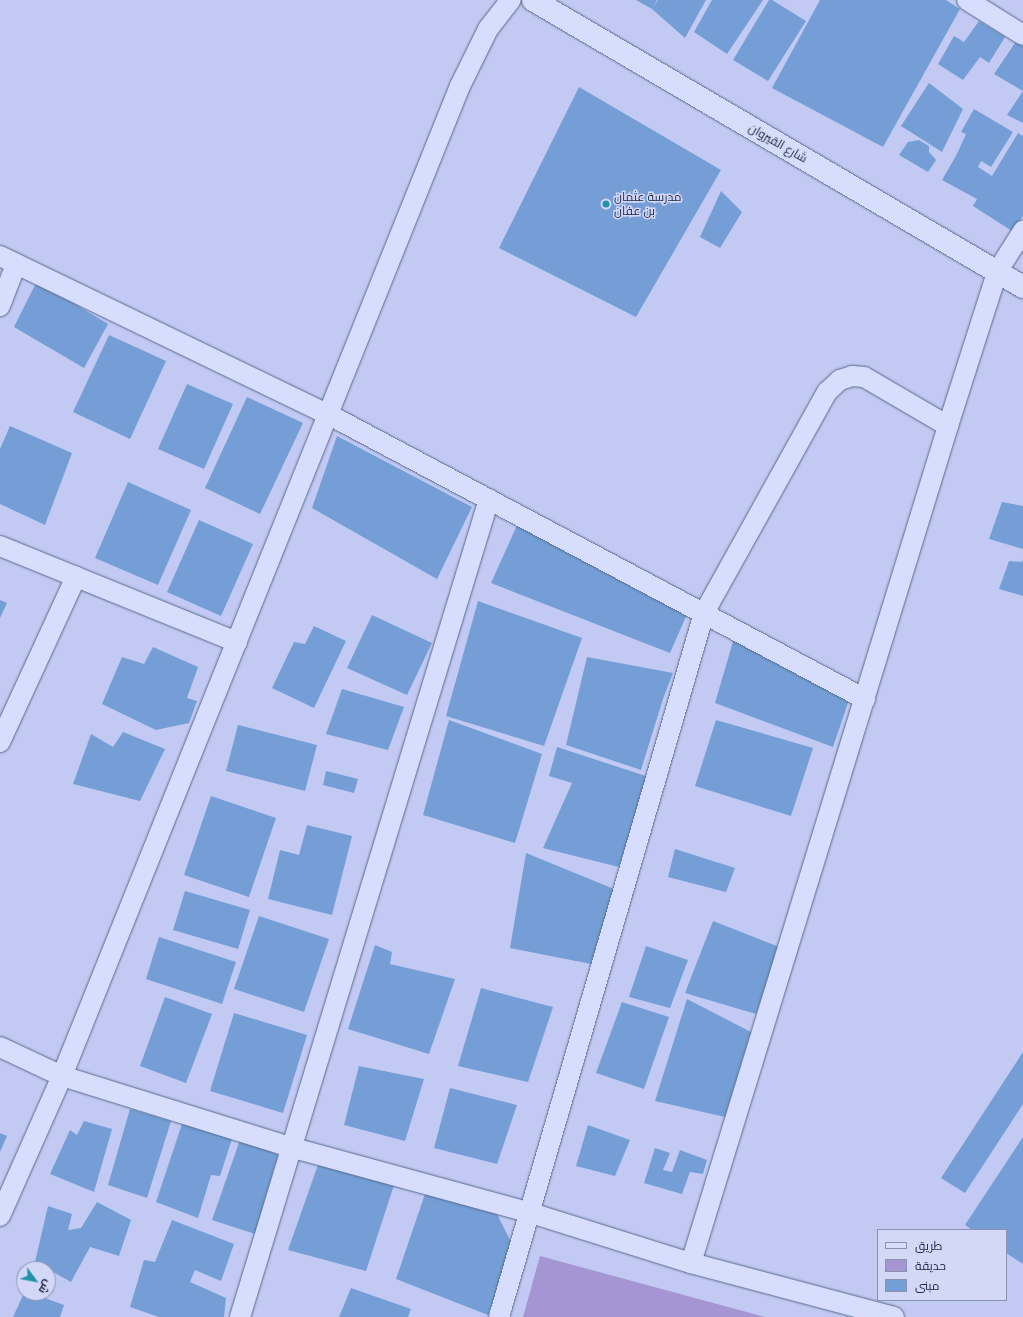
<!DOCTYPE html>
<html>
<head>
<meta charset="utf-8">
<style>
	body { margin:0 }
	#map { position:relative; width:1023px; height:1317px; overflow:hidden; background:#c2caf3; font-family:"Noto Serif",Cairo,serif }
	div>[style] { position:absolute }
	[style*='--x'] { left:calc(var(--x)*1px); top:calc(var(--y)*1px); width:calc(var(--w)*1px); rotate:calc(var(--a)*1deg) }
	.green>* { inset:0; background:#a595d3 }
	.building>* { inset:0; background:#749ed5 }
	.roads { filter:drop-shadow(0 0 1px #576990) drop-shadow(0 0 1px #576990) }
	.minor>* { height:20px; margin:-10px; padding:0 10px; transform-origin:10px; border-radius:10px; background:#d7ddfc }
	.secondary>* { height:22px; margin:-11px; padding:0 11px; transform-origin:11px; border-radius:11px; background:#d7ddfc }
	.dots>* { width:11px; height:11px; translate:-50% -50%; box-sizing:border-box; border:2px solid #d3d8f9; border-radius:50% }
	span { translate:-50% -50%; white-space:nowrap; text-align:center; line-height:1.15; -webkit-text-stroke:3px #d3d8f9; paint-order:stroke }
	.street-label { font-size:12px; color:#1d293e }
	.poi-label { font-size:12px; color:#1d293e }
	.left { translate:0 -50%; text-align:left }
	.legend { position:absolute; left:877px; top:1229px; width:130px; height:72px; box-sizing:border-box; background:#d3d8f9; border:1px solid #8a92ae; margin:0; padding:5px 7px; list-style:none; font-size:12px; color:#1d293e }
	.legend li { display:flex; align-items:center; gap:8px; height:20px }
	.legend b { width:20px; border:1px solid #8a92ae }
	.north { position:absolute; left:16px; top:1261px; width:40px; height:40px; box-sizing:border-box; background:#d3d8f9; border:1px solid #8a92ae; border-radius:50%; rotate:122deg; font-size:11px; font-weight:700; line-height:16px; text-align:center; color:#1d293e }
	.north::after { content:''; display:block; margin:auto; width:14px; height:18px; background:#2093a6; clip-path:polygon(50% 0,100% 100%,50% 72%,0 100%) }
</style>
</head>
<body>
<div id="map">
	<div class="green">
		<div style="clip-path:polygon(540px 1256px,765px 1317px,523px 1317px)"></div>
	</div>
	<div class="building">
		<div style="clip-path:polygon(636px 0,657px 0,653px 7px,658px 0,706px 0,685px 38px,652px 9px)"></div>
		<div style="clip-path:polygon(712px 0,763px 0,727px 54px,694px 32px)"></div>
		<div style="clip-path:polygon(769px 0,772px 0,806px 21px,768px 81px,733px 60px)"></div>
		<div style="clip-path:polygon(820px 0,946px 0,960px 9px,883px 147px,772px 88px)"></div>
		<div style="clip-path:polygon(979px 21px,1005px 37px,989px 63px,980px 57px,963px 80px,938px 64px,954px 36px,964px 42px)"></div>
		<div style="clip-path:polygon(1019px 37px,1023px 40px,1023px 91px,994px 74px)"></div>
		<div style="clip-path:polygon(929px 83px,963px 109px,942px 152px,901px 126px)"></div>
		<div style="clip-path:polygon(579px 87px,721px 170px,636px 317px,499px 248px)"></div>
		<div style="clip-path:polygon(1023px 91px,1023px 123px,1007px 115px)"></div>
		<div style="clip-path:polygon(974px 109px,1013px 132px,991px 167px,981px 161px,978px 167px,992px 176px,1018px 133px,1023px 136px,1023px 216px,1012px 231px,973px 206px,977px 199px,942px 180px,957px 154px,966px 134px,961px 132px)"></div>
		<div style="clip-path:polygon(919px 140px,929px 146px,929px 152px,936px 160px,928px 172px,899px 155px,908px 142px)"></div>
		<div style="clip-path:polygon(721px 191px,742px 212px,720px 248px,700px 237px)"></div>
		<div style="clip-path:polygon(37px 281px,108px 324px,84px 368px,14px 327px)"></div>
		<div style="clip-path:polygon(109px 335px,166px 361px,130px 439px,73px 412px)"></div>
		<div style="clip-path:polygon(187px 384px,233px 404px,204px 469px,158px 449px)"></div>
		<div style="clip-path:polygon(247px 397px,303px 423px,260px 514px,205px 488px)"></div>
		<div style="clip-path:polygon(10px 426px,72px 453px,45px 525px,0 504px,0 449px)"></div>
		<div style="clip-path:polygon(337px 436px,472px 507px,437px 579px,312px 508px)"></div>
		<div style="clip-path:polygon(128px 482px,191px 510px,158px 585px,95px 558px)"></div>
		<div style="clip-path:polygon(1002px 502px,1023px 506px,1023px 549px,989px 539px)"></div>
		<div style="clip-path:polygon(199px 520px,253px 544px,221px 616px,167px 592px)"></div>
		<div style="clip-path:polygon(519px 521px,688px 612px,670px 653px,491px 583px)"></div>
		<div style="clip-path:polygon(1023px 559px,1023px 596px,999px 589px,1009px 561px,1022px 562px)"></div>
		<div style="clip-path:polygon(0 600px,7px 603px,0 618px)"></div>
		<div style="clip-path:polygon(478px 601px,582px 638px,544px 746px,446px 716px)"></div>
		<div style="clip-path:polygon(372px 615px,432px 643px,407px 695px,347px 668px)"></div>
		<div style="clip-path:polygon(314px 626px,346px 641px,314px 708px,272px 688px,294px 642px,305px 644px)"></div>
		<div style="clip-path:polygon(734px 638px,850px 697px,833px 747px,715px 703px)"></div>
		<div style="clip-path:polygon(153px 647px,198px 667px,187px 698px,197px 701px,189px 723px,156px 730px,102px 704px,122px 657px,144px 664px)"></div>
		<div style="clip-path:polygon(587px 657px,673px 673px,663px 699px,641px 770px,566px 745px)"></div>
		<div style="clip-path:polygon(342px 689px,404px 707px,388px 750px,326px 734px)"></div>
		<div style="clip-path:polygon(449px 720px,542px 754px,515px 843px,423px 815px)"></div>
		<div style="clip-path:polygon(716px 720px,813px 748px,791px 816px,695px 786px)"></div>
		<div style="clip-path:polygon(238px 725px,317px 745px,305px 791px,226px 771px)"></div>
		<div style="clip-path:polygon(123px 732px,165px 749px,140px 801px,73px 784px,91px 734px,113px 747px)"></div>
		<div style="clip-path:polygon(557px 747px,649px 777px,619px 867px,543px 848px,572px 783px,549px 776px)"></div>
		<div style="clip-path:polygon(326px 771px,358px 779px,354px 793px,323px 785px)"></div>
		<div style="clip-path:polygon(211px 796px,276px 818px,249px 897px,184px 875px)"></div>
		<div style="clip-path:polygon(307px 825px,352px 836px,332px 915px,268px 899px,280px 850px,299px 855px)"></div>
		<div style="clip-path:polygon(675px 849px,735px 868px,726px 892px,668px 877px)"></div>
		<div style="clip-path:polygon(526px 853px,614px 889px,591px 964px,510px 948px)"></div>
		<div style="clip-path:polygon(185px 891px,250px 910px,238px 949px,173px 930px)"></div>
		<div style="clip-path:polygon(259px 916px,329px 939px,304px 1012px,234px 989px)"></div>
		<div style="clip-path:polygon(713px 921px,779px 947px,756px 1014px,685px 993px)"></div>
		<div style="clip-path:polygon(159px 937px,236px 962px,222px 1004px,146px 979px)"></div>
		<div style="clip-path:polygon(375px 945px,392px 952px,390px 964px,455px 979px,429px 1054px,348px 1029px)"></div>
		<div style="clip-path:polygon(646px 946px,688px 960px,670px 1008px,629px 997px)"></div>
		<div style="clip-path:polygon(481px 988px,553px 1007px,528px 1082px,458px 1066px)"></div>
		<div style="clip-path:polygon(165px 997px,212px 1014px,186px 1083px,140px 1066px)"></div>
		<div style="clip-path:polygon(687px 999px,751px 1032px,725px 1117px,655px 1101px)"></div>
		<div style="clip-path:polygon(622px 1002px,669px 1017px,644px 1089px,596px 1073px)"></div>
		<div style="clip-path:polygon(234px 1013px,307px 1035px,283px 1113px,210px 1091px)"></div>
		<div style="clip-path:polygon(1023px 1052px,1023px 1104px,965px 1193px,941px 1178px)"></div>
		<div style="clip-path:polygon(359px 1066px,424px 1079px,405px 1141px,344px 1125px)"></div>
		<div style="clip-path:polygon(450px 1088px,517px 1105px,497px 1164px,434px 1148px)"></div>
		<div style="clip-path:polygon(130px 1109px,171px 1121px,147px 1198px,108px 1185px)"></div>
		<div style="clip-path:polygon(84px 1121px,112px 1129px,94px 1192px,50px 1174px,70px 1130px,77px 1135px)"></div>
		<div style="clip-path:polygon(183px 1121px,232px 1139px,220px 1176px,211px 1175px,198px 1218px,156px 1202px)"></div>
		<div style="clip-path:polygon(588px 1125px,630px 1140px,615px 1176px,576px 1166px)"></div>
		<div style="clip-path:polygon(0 1133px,7px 1136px,0 1152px)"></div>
		<div style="clip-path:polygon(241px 1137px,278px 1155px,255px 1234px,212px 1220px)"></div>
		<div style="clip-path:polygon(1023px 1137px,1023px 1264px,1006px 1253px,1006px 1230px,972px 1230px,965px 1225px)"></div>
		<div style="clip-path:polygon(655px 1148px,670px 1153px,663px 1170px,672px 1172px,680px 1150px,707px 1160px,703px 1174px,690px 1172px,682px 1194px,644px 1183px)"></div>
		<div style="clip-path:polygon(319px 1162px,394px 1185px,366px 1271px,288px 1250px)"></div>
		<div style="clip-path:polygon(427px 1188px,491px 1202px,513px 1246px,488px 1315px,396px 1279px)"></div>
		<div style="clip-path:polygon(97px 1202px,131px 1220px,119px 1256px,90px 1247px,71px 1282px,35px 1262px,48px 1206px,72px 1214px,68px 1230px,81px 1228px)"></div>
		<div style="clip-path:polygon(172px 1220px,234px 1244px,221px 1281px,195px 1270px,190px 1282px,226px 1298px,224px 1317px,159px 1317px,130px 1307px,144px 1260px,155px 1262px)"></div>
		<div style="clip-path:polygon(351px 1288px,411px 1309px,408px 1317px,339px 1317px)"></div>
		<div style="clip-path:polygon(24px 1293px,31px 1293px,64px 1305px,60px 1317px,13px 1317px)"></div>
	</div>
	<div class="roads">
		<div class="minor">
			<div style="--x:967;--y:0;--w:66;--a:32"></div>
			<div style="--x:0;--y:256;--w:374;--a:25.8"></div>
			<div style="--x:337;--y:419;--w:598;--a:27.94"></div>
			<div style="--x:0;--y:306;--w:45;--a:-69.1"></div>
			<div style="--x:0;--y:546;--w:256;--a:22.1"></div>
			<div style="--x:0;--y:742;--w:182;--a:-65.3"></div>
			<div style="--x:0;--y:1047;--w:68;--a:25.1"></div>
			<div style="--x:62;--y:1076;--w:239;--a:17.3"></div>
			<div style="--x:290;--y:1147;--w:250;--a:15.3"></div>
			<div style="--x:531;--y:1213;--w:168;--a:17.4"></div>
			<div style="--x:691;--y:1263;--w:210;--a:14.9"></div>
			<div style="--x:0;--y:1216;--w:153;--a:-66.1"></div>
			<div style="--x:62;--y:1076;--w:1067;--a:-68.1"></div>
			<div style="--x:460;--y:86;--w:64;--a:-63.8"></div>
			<div style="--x:488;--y:29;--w:37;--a:-52"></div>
			<div style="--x:691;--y:1263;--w:876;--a:-72.93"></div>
			<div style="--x:948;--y:426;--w:162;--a:-72.3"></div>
			<div style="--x:997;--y:272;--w:49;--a:-57.6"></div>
			<div style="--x:240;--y:1317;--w:855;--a:-73.07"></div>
			<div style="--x:499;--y:1317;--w:733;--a:-73.76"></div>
			<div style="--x:704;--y:613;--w:253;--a:-60.9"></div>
			<div style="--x:827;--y:392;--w:18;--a:-43"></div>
			<div style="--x:840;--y:380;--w:13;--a:-18"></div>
			<div style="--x:852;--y:376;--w:12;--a:5"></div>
			<div style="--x:864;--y:377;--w:97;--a:30.3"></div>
		</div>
		<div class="secondary">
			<div style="--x:533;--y:0;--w:568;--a:30.36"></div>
		</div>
	</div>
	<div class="dots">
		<div style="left:606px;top:204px;background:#2093a6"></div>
	</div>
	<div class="street-label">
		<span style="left:778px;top:143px;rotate:30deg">شارع القيروان</span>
	</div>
	<div class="poi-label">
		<span class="left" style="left:614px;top:204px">مدرسة عثمان<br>بن عفان</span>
	</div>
	<ul class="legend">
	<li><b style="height:5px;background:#d7ddfc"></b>طريق</li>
	<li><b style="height:11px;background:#a595d3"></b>حديقة</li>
	<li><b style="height:11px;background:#749ed5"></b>مبنى</li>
	</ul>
	<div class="north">ش</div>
</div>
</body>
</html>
